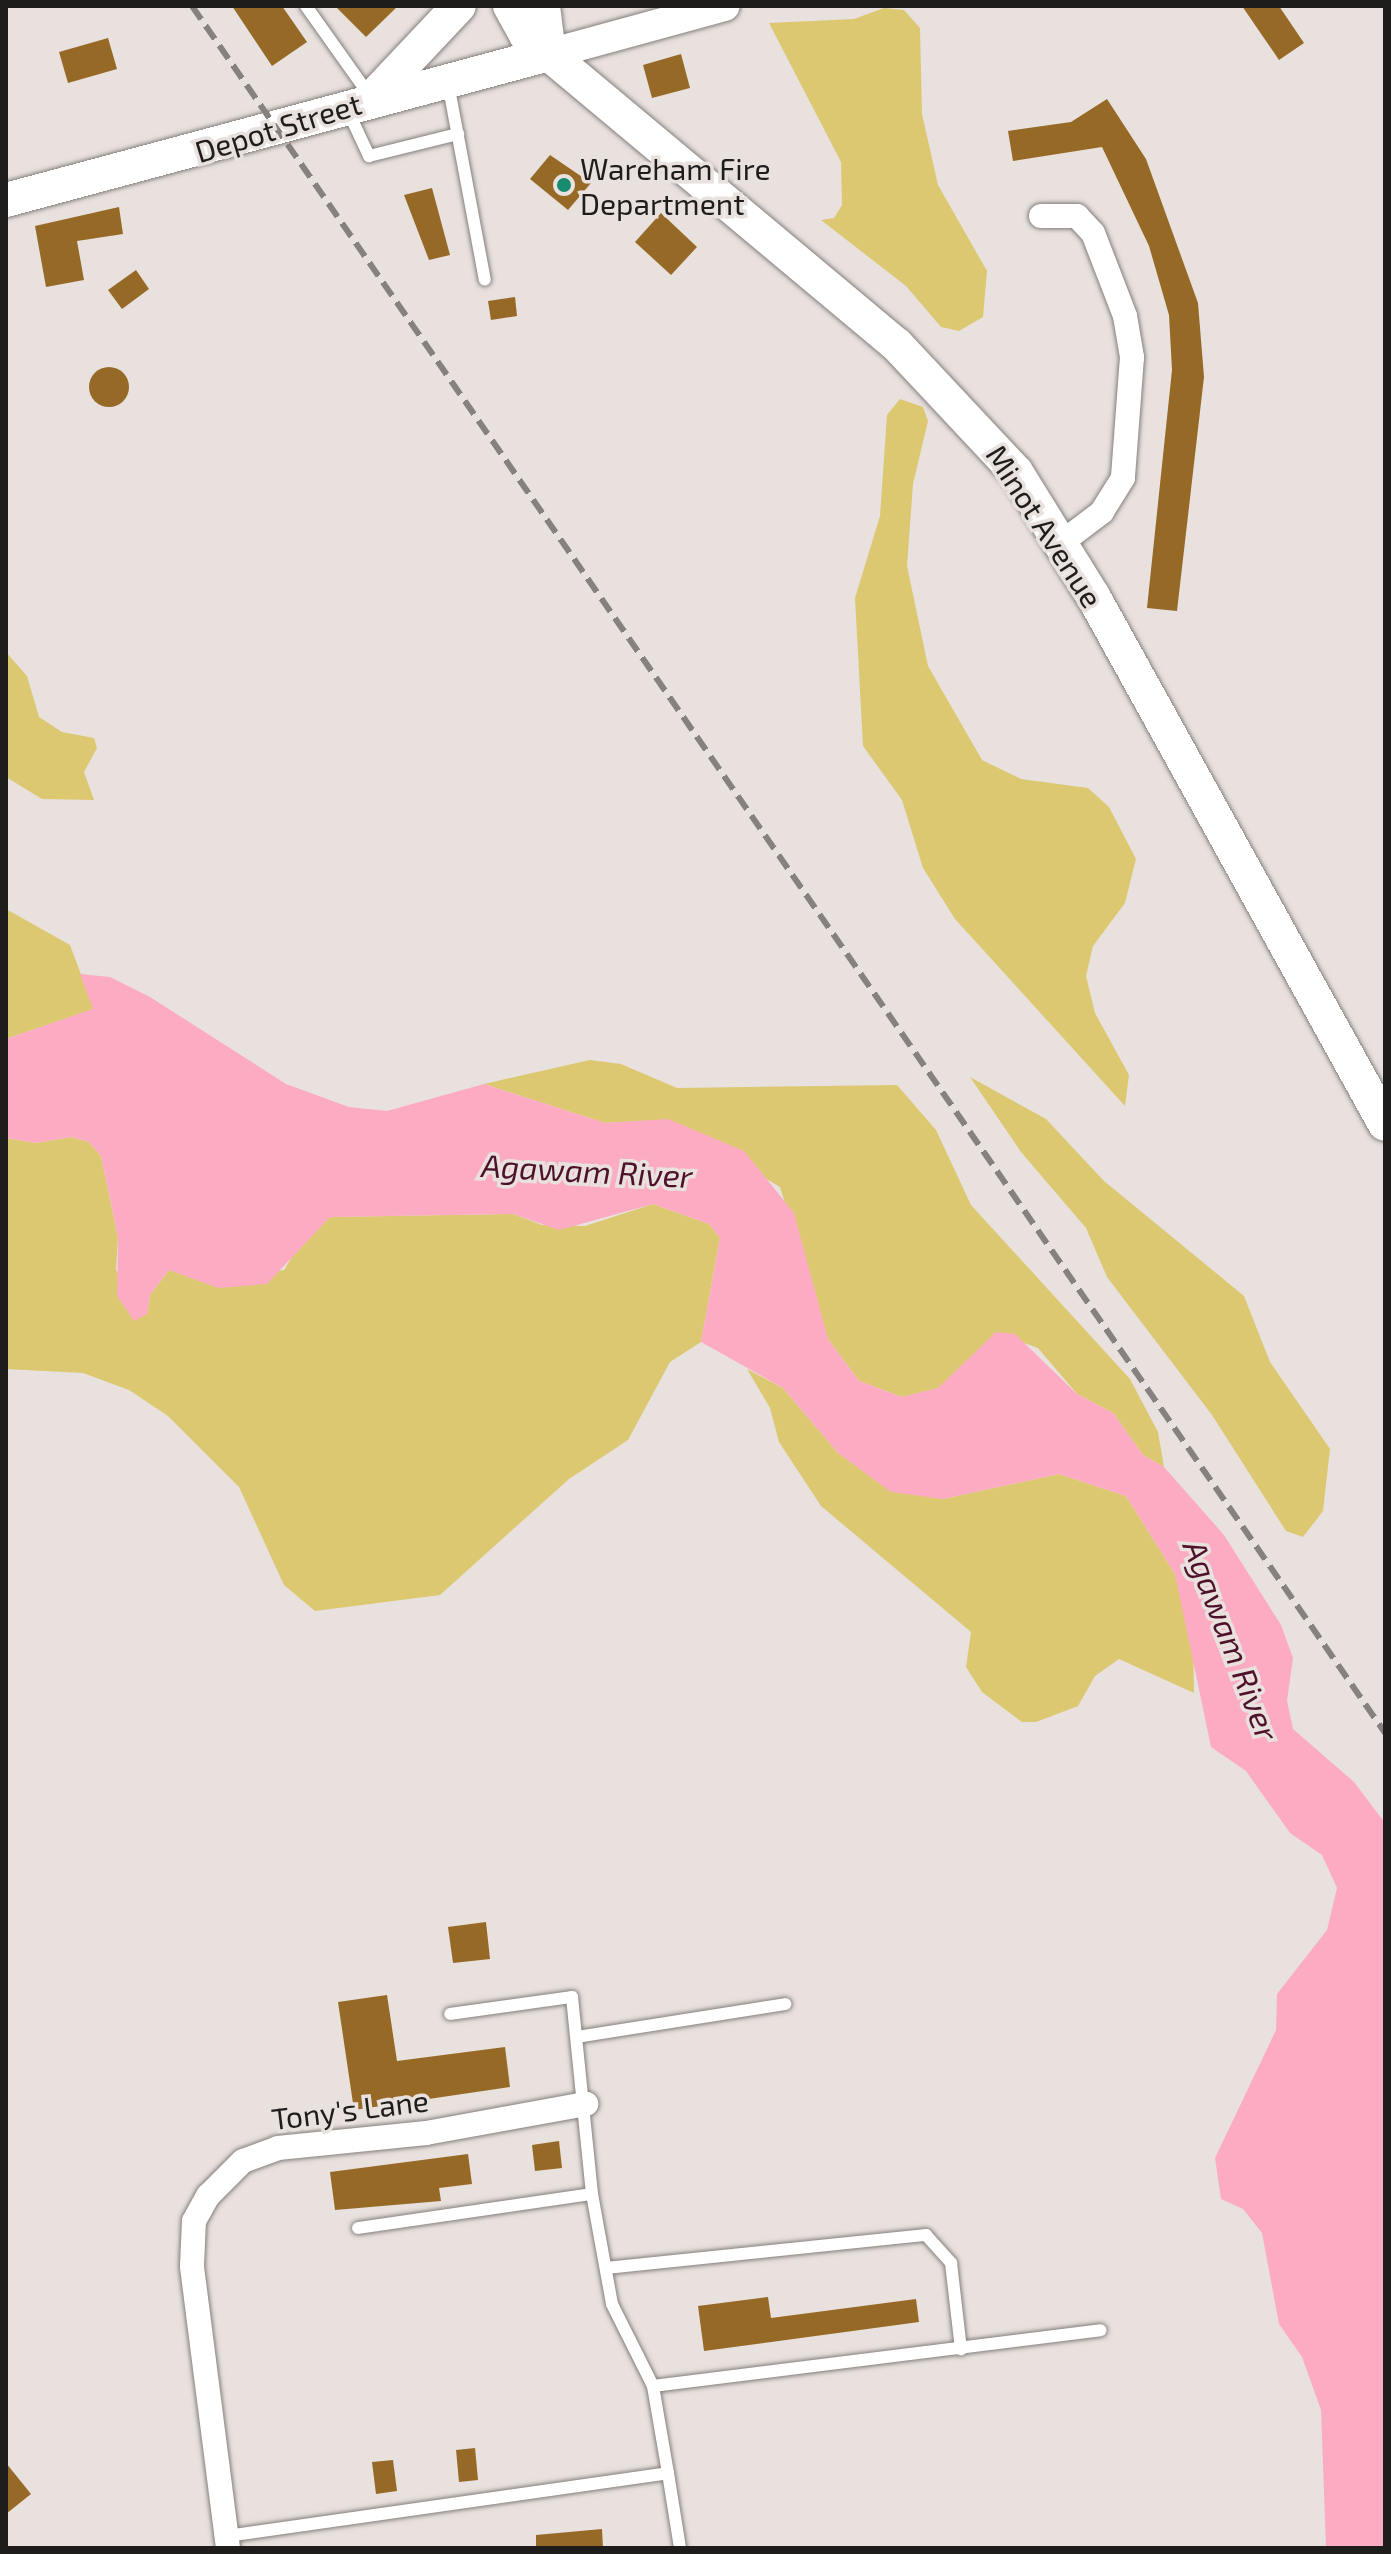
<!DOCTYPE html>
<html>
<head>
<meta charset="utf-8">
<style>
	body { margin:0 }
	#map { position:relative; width:1391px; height:2554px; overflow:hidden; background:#e8e1de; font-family:"Exo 2",sans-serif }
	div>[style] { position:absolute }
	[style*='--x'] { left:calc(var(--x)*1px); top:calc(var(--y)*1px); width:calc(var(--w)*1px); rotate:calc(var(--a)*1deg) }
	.green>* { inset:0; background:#dcc871 }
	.water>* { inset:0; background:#fdabc3 }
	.building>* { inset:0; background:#976926 }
	.round { border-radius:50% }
	.roads { filter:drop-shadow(0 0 2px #857f7c) drop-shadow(0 0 2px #857f7c) }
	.service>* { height:12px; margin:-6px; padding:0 6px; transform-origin:6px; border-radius:6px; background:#fff }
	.minor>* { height:24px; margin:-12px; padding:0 12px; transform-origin:12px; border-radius:12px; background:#fff }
	.tertiary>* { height:30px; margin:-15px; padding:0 15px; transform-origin:15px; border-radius:15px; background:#fff }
	.secondary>* { height:34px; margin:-17px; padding:0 17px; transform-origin:17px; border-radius:17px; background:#fff }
	.rail>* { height:6px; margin-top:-3px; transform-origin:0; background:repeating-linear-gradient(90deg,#86817f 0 16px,transparent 0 24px) }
	.dots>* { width:22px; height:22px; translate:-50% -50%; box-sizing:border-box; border:4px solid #e8e1de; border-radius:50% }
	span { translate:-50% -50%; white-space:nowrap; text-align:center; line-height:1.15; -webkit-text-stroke:7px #e8e1de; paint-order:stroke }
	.street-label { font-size:30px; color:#1f1d1c }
	.poi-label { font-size:30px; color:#1f1d1c }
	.left { translate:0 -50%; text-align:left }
	.water-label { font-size:32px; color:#4e112a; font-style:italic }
	.frame { position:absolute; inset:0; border:8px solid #1f1d1c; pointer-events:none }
</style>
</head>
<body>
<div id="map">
	<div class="green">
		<div style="clip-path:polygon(884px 8px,904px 10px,920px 28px,922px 114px,938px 185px,987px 271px,983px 317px,959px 331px,941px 327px,906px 286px,821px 220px,834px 218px,842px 205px,841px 162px,769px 23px,854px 19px)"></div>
		<div style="clip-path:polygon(900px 399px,923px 407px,928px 421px,913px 484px,907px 566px,928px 666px,982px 760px,1021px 779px,1088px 788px,1109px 807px,1136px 859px,1125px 903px,1093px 946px,1086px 976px,1095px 1013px,1129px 1075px,1125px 1106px,955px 919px,923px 868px,902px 800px,863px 746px,855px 598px,880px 516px,887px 415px)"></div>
		<div style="clip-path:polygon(6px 652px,27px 676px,39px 717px,62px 732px,94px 738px,97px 748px,84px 772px,94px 800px,42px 799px,6px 777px)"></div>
		<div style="clip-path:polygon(6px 909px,70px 945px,94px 1009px,6px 1039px)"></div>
		<div style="clip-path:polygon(590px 1060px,621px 1064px,677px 1088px,897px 1085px,936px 1130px,971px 1205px,1130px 1379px,1158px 1432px,1164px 1467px,1143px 1455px,1113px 1413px,1077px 1394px,1038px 1348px,996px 1333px,939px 1388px,902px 1397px,859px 1381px,828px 1339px,780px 1187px,668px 1120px,605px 1123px,484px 1084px)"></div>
		<div style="clip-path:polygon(970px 1077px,1046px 1119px,1104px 1181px,1244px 1296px,1270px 1362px,1330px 1449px,1323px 1511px,1303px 1537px,1286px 1531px,1212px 1415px,1107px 1277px,1086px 1228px,1021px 1152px)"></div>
		<div style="clip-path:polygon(71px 1137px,89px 1142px,101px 1156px,118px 1237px,116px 1270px,147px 1314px,150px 1295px,169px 1270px,197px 1279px,284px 1270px,302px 1240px,329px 1217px,513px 1214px,542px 1225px,585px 1226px,653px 1204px,709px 1224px,720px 1238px,701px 1342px,670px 1362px,628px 1440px,569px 1479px,440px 1595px,315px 1611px,284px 1585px,239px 1487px,168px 1416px,129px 1390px,83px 1373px,6px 1369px,6px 1138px,36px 1143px)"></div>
		<div style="clip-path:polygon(747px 1369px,783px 1388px,838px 1453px,943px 1499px,1059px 1474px,1126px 1496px,1175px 1574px,1193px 1638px,1194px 1693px,1119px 1659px,1095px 1676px,1078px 1706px,1036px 1722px,1022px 1722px,982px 1692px,966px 1667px,971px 1632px,821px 1506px,779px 1442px,770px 1408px)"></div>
	</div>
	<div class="water">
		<div style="clip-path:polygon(80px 974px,110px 977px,150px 997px,286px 1084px,349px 1107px,387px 1111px,484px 1084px,605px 1123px,668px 1119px,744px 1151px,794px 1213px,828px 1339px,859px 1381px,902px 1397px,938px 1388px,996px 1332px,1015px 1334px,1077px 1394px,1113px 1413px,1143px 1455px,1164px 1467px,1224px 1535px,1281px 1625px,1293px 1658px,1287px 1701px,1293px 1729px,1354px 1782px,1385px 1823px,1385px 2548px,1326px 2548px,1321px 2410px,1302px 2357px,1279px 2324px,1262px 2233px,1243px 2209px,1221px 2199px,1215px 2158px,1276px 2030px,1277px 1994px,1327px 1930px,1337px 1888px,1322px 1855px,1290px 1833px,1246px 1771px,1211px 1747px,1175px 1574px,1126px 1496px,1059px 1474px,943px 1499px,891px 1492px,838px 1453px,783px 1388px,701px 1342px,720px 1238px,709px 1224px,653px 1204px,559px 1230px,513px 1214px,330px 1217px,267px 1284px,218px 1288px,169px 1270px,150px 1295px,147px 1314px,134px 1321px,117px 1296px,118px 1237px,101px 1156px,89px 1142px,71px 1137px,36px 1143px,6px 1138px,6px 1039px,93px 1009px)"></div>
	</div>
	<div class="building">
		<div style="clip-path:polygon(232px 6px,282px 6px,307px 42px,272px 66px)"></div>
		<div style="clip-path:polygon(335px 6px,398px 6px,366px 37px)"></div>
		<div style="clip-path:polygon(1242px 6px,1279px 6px,1304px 43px,1279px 60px)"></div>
		<div style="clip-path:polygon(108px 38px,117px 69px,68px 83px,59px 52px)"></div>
		<div style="clip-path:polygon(681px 54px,690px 88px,652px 98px,643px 65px)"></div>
		<div style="clip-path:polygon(1107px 99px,1146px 159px,1198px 303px,1204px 377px,1177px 611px,1147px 608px,1172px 370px,1169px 315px,1149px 246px,1102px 147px,1013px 161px,1008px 131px,1071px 122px)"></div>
		<div style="clip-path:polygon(550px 155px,591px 183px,568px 210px,530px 179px)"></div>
		<div style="clip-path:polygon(432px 188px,450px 255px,429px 260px,404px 195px)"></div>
		<div style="clip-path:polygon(119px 207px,123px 234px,77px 241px,84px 280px,46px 287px,35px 226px)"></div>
		<div style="clip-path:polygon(661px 213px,697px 247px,671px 275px,635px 242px)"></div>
		<div style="clip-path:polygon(136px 270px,149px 289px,122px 309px,108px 290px)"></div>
		<div style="clip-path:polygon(515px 297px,517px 316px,491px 320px,488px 301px)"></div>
		<div class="round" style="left:89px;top:367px;width:40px;height:40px"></div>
		<div style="clip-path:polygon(486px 1922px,490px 1959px,453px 1963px,448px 1927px)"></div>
		<div style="clip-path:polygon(387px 1995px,397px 2061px,505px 2047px,510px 2087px,354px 2110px,338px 2002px)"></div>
		<div style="clip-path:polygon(559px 2141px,562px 2168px,535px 2171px,532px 2145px)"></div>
		<div style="clip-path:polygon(468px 2154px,472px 2184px,439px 2188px,441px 2201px,335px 2210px,330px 2172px)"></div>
		<div style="clip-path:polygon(768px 2297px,771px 2318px,916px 2299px,919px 2322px,704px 2351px,698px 2306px)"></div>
		<div style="clip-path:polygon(475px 2448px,478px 2480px,459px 2482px,456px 2450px)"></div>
		<div style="clip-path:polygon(393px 2460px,397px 2491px,376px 2494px,372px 2462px)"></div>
		<div style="clip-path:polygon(6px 2463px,31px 2494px,6px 2514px)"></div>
		<div style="clip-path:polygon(602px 2529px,603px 2548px,536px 2548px,536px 2535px)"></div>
	</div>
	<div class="roads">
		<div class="service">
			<div style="--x:306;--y:6;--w:110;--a:54.6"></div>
			<div style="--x:448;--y:83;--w:200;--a:79.4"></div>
			<div style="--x:348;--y:111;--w:50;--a:65"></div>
			<div style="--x:369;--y:156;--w:92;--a:-13.9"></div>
			<div style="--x:577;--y:2037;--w:211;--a:-9"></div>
			<div style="--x:358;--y:2228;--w:236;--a:-8.3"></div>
			<div style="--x:606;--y:2268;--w:322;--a:-5.9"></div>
			<div style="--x:926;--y:2235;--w:38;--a:48"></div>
			<div style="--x:951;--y:2263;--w:87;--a:83.4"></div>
			<div style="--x:653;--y:2386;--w:451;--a:-7.1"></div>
			<div style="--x:668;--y:2473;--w:76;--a:80.9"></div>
			<div style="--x:227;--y:2536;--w:445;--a:-8.1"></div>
			<div style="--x:668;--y:2473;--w:88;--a:-99.8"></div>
			<div style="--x:653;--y:2386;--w:92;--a:-116.6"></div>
			<div style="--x:612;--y:2304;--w:112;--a:-100.3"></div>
			<div style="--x:592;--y:2194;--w:198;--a:-95.8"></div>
			<div style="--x:572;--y:1997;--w:123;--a:172.1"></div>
		</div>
		<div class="minor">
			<div style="--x:1041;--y:216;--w:36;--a:0"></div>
			<div style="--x:1077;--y:216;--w:23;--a:47"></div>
			<div style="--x:1093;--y:233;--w:89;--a:68.9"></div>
			<div style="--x:1125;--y:316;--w:42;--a:80.3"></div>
			<div style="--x:1132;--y:357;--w:121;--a:94.3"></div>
			<div style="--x:1123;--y:478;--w:40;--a:122"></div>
			<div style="--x:1102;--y:512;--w:51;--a:142.9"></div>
			<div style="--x:228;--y:2548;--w:284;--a:-97.3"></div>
			<div style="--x:192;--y:2266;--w:45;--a:-87.5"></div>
			<div style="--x:194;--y:2221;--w:29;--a:-61"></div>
			<div style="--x:208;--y:2196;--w:49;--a:-45"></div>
			<div style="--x:243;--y:2161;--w:37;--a:-20"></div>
			<div style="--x:278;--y:2148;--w:149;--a:-5.8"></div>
			<div style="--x:426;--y:2133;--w:163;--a:-10.3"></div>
		</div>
		<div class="tertiary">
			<div style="--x:549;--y:54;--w:182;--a:-15.3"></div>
		</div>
		<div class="secondary">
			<div style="--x:510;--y:6;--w:33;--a:61"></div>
			<div style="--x:526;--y:35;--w:483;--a:39.9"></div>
			<div style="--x:897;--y:345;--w:174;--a:46.9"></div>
			<div style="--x:1016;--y:472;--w:146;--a:58.2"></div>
			<div style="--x:1093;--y:596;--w:603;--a:61.06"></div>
			<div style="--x:543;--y:6;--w:48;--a:82.9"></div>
			<div style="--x:375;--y:95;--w:122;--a:-46.7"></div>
			<div style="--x:6;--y:200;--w:562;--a:-15.05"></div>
		</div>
	</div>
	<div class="rail">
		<div style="--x:192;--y:6;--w:2099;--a:55.36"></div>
	</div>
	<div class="dots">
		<div style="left:564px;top:185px;background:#168b6d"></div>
	</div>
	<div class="street-label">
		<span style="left:278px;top:127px;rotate:-17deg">Depot Street</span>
		<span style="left:1045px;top:526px;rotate:57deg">Minot Avenue</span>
		<span style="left:350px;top:2109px;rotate:-7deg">Tony's Lane</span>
	</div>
	<div class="poi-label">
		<span class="left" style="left:580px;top:185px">Wareham Fire<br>Department</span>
	</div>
	<div class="water-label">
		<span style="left:587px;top:1170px;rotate:3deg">Agawam River</span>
		<span style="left:1232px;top:1640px;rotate:69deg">Agawam River</span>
	</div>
	<div class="frame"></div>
</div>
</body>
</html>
